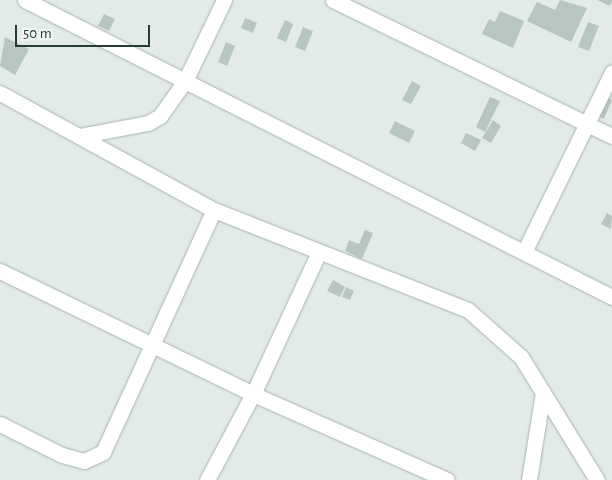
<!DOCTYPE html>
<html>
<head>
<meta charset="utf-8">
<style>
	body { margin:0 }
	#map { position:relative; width:612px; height:480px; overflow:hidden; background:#e3ebe8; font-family:"Alegreya Sans",sans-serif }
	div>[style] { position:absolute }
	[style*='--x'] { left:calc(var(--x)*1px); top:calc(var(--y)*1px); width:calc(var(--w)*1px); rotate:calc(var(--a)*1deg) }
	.building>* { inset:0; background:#b8c6c2 }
	.roads { filter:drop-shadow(0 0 1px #a6b3af) drop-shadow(0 0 1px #a6b3af) }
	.minor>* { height:15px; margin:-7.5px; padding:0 7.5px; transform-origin:7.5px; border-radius:7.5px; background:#fff }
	span { translate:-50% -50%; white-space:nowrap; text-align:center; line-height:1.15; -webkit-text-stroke:4.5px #f3f8f6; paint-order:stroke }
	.scale { position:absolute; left:15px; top:25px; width:135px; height:22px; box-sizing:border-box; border:2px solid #243b37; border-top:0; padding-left:6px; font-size:15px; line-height:18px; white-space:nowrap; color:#243b37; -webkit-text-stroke:4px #f3f8f6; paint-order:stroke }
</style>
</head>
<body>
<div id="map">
	<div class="building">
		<div style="clip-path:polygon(560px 0,587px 8px,571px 42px,527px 21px,537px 2px,555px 10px)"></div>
		<div style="clip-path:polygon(597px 0,612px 0,612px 2px,610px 6px)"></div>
		<div style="clip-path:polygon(500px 11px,524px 21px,513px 48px,482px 34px,489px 19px,495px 22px)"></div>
		<div style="clip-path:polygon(104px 14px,115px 19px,109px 31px,98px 26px)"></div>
		<div style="clip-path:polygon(245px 18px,257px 23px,253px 33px,241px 28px)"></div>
		<div style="clip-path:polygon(285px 20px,293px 24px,286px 42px,277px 38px)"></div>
		<div style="clip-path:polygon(588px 22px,599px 26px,589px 51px,578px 47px)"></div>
		<div style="clip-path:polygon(303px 27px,313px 31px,305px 51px,295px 47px)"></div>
		<div style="clip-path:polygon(5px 37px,29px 49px,15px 75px,0 66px)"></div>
		<div style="clip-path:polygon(226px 42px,235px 46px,227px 66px,218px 62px)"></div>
		<div style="clip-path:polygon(412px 81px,421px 86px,411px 104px,402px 100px)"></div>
		<div style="clip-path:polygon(603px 95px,612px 100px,604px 119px,594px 114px)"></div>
		<div style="clip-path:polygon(490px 97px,500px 101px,485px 132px,476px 127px)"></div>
		<div style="clip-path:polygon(493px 120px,501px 126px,491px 143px,482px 138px)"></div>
		<div style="clip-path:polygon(395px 121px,415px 131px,409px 143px,389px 133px)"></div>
		<div style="clip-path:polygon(466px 133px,481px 140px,475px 151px,461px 143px)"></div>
		<div style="clip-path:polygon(607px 213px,612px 216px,611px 229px,601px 224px)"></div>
		<div style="clip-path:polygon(365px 230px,373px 233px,362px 259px,345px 251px,349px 240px,359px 244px)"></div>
		<div style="clip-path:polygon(333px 280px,345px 287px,340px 297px,327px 291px)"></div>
		<div style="clip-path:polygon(346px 287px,354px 291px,350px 300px,342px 297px)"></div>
	</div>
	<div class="roads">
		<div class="minor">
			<div style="--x:25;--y:0;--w:658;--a:26.84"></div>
			<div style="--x:333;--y:0;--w:310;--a:26"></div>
			<div style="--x:0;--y:93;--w:244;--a:28.7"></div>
			<div style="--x:214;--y:210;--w:273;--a:21.5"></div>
			<div style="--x:468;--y:310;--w:71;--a:41.6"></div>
			<div style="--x:521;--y:357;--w:145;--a:58.3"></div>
			<div style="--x:79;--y:136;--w:70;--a:-10.7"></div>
			<div style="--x:148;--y:123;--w:14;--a:-30"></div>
			<div style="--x:160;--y:116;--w:43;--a:-54.5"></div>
			<div style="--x:185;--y:81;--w:90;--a:-64.3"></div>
			<div style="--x:524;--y:252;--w:200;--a:-63.9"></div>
			<div style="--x:0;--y:271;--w:281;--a:25.9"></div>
			<div style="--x:253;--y:394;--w:212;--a:23.9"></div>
			<div style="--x:0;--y:424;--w:69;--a:26.6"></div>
			<div style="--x:62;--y:455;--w:23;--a:15"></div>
			<div style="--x:84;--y:461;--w:21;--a:-25"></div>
			<div style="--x:103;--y:452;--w:266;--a:-65.4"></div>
			<div style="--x:207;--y:480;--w:98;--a:-61.9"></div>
			<div style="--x:253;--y:394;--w:154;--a:-65.1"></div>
			<div style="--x:529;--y:480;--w:89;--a:-81"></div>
		</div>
	</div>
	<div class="scale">50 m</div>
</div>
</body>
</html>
